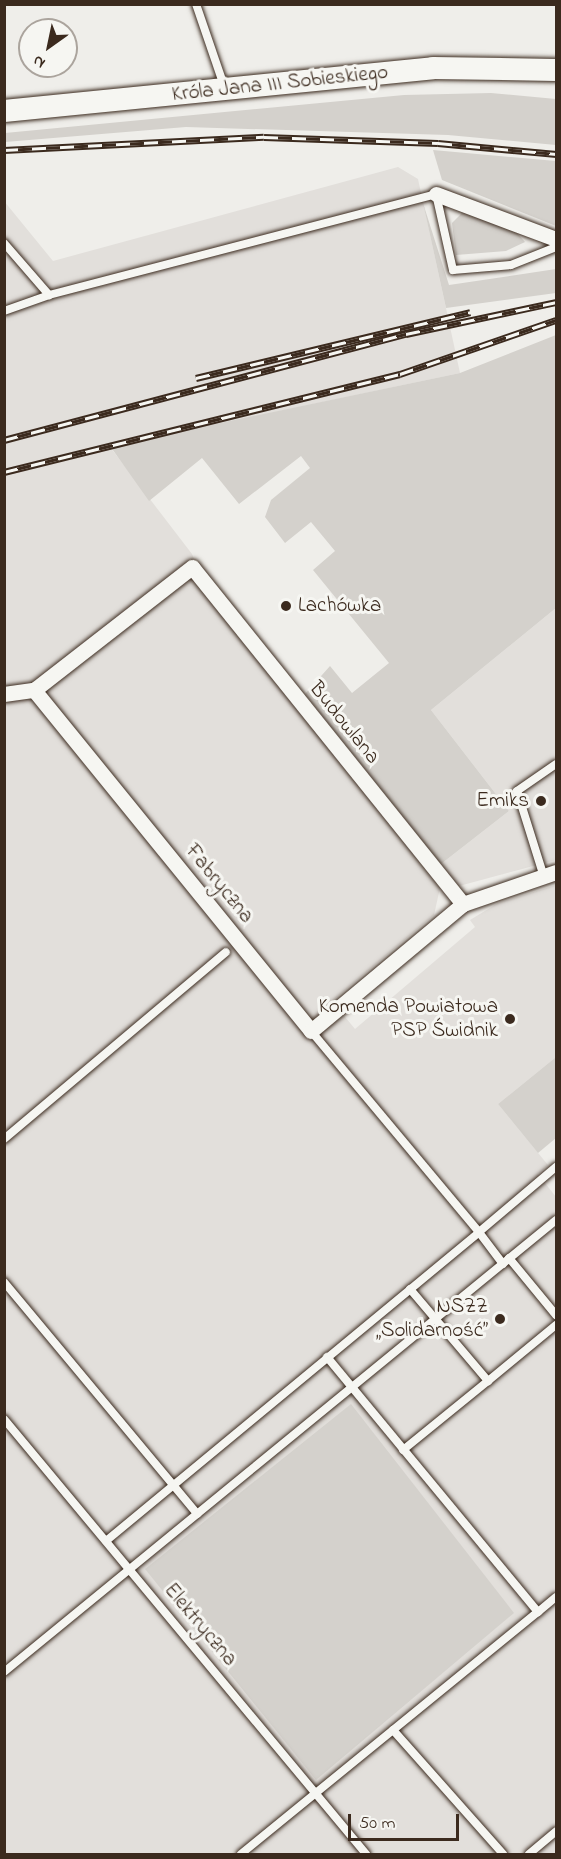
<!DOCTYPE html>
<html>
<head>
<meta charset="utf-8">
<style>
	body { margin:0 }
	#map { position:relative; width:561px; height:1859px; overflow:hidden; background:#efeeea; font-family:"Indie Flower",sans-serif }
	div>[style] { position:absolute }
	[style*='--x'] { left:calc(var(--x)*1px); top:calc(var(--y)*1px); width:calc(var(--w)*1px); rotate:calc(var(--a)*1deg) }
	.built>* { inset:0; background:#e2dfdb }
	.green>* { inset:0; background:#d4d1cc }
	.roads { filter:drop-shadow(0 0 2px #3b2a1e) drop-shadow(0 0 2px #3b2a1e) }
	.lane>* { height:8px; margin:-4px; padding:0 4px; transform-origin:4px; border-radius:4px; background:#f6f6f2 }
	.street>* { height:15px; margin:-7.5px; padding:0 7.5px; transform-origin:7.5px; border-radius:7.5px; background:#f6f6f2 }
	.secondary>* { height:22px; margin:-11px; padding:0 11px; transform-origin:11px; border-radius:11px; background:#f6f6f2 }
	.rail>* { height:7px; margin-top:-3.5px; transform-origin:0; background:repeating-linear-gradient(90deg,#f6f6f2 0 14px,#3b2a1e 0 28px); box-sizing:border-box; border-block:2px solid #3b2a1e }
	.dots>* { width:16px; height:16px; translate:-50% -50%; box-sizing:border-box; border:3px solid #f6f6f2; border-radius:50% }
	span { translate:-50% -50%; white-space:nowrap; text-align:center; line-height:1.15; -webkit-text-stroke:6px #f6f6f2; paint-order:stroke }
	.street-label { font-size:21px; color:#3b2a1e }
	.poi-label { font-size:21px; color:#3b2a1e }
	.left { translate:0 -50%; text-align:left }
	.right { translate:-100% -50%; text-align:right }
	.frame { position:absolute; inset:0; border:6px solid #3b2a1e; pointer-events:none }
	.north { position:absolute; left:18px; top:18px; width:60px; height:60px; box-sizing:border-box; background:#f6f6f2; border:2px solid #aba49d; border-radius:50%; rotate:213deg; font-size:16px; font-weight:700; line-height:24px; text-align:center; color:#3b2a1e }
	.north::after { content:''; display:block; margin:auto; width:21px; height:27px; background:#3b2a1e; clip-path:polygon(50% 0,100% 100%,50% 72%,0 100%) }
	.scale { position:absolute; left:348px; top:1814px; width:111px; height:27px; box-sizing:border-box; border:3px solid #3b2a1e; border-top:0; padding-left:8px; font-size:18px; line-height:21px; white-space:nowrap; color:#3b2a1e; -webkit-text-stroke:4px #f6f6f2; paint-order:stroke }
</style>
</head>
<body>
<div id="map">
	<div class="built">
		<div style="clip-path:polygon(398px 167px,418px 179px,460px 373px,110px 447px,192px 554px,211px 601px,440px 888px,434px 915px,332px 1001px,355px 1029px,475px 927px,470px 920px,498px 903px,556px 885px,556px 1057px,498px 1104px,548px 1165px,538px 1174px,556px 1197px,556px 1854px,5px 1854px,4px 201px,53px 261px)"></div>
		<div style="clip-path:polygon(556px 608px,556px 860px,459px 886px,441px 864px,509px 811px,431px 710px)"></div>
	</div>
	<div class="green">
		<div style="clip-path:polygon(491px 93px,556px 99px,556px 145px,448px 135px,186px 127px,5px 142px,5px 133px,404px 95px)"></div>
		<div style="clip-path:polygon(433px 150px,556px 161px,556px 226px,442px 180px)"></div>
		<div style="clip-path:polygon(423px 203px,449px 285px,556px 269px,556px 293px,446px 308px)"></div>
		<div style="clip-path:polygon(463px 212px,517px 233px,525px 242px,506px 251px,456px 255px,452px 223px)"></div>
		<div style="clip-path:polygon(556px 335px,556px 608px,431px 710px,509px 811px,441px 864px,305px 694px,330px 666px,352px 693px,389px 663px,313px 570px,335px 551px,311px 522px,285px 543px,265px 517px,271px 500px,310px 468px,301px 456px,239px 504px,202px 458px,149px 501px,110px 446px,460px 373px)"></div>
		<div style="clip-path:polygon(556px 1057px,556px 1138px,538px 1153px,498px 1104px)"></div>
		<div style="clip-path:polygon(351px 1404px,514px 1613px,316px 1780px,145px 1569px)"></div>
	</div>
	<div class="roads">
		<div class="lane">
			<div style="--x:196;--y:4;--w:87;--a:71.1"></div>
			<div style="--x:4;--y:243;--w:69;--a:49.1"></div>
			<div style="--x:49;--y:295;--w:400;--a:-14.6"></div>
			<div style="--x:436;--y:194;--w:78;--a:77.4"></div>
			<div style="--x:453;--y:270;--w:58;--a:-4.9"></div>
			<div style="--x:511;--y:265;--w:48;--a:-21.8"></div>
			<div style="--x:4;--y:311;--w:48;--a:-19.6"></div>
			<div style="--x:544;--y:877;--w:90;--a:-107.4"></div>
			<div style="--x:517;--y:791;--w:47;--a:-34.7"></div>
			<div style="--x:4;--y:1139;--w:290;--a:-40.1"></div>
			<div style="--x:509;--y:1258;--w:74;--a:50.5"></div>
			<div style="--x:503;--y:1264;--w:40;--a:-127"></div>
			<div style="--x:479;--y:1232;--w:101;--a:-40.2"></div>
			<div style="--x:4;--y:1282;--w:302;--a:50.2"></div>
			<div style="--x:410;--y:1289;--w:121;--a:49.7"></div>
			<div style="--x:488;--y:1381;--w:88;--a:-39.5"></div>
			<div style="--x:4;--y:1419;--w:566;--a:50.23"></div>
			<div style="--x:403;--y:1450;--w:109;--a:-39.1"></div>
			<div style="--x:106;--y:1541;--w:484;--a:-39.6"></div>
			<div style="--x:479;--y:1232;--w:262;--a:-129.9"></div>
			<div style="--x:538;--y:1612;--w:23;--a:-40"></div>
			<div style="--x:4;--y:1672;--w:713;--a:-39.31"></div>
			<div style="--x:393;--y:1730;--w:166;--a:48.4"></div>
			<div style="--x:241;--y:1854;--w:383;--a:-39.2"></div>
			<div style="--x:538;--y:1612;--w:331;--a:-129.6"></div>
			<div style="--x:529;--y:1854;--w:35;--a:-40"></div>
		</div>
		<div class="street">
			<div style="--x:436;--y:194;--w:128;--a:20.6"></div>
			<div style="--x:4;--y:694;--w:30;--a:-8"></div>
			<div style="--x:463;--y:904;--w:432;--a:-128.8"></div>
			<div style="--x:192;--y:567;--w:200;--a:142.1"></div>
			<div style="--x:34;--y:690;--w:439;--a:50.9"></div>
			<div style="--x:311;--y:1031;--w:198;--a:-39.9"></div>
			<div style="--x:463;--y:904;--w:98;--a:-19"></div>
		</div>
		<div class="secondary">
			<div style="--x:4;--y:111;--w:431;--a:-5.7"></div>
			<div style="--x:433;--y:68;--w:123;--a:0.9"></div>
		</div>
	</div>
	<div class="rail">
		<div style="--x:4;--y:150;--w:260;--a:-2.9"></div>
		<div style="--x:264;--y:137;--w:174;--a:2"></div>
		<div style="--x:438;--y:143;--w:119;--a:5.3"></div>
		<div style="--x:196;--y:378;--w:282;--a:-13.5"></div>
		<div style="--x:4;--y:440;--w:416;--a:-14.8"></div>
		<div style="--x:406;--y:334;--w:153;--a:-12"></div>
		<div style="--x:4;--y:472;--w:408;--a:-13.9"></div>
		<div style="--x:400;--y:374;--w:165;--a:-19.1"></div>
	</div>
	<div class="dots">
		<div style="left:286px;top:606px;background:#3b2a1e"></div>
		<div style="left:541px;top:801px;background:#3b2a1e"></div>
		<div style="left:510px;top:1019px;background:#3b2a1e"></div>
		<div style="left:500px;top:1319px;background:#3b2a1e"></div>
	</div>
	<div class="street-label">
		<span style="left:280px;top:84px;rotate:-6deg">Króla Jana III Sobieskiego</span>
		<span style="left:344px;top:723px;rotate:51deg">Budowlana</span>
		<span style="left:219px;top:884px;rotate:51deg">Fabryczna</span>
		<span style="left:200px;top:1625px;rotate:50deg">Elektryczna</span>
	</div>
	<div class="poi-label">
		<span class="left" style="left:298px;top:606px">Lachówka</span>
		<span class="right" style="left:529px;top:801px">Emiks</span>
		<span class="right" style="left:498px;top:1019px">Komenda Powiatowa<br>PSP Świdnik</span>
		<span class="right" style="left:488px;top:1319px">NSZZ<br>„Solidarność”</span>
	</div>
	<div class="frame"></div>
	<div class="north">N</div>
	<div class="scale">50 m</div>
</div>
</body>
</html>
